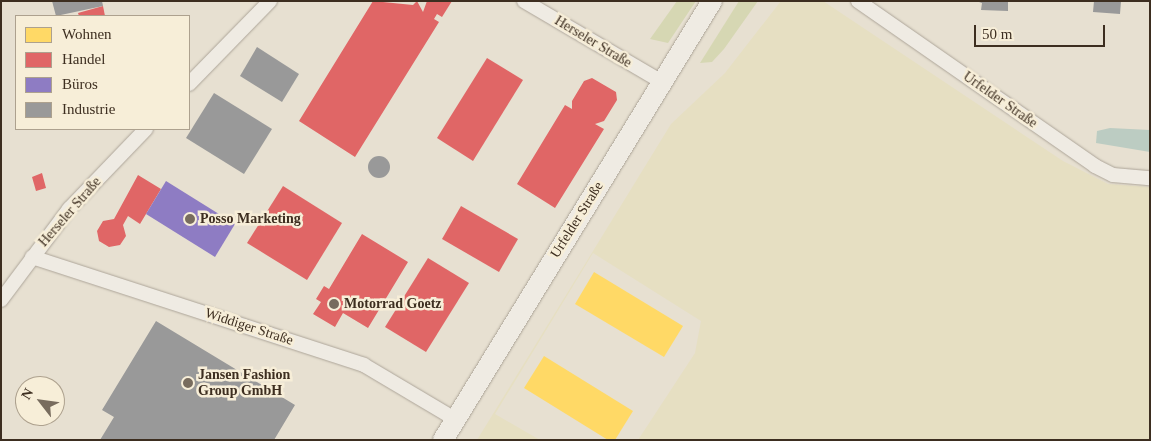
<!DOCTYPE html>
<html>
<head>
<meta charset="utf-8">
<style>
	body { margin:0 }
	#map { position:relative; width:1151px; height:441px; overflow:hidden; background:#e7e0d1; font-family:Georgia,serif }
	div>[style] { position:absolute }
	[style*='--x'] { left:calc(var(--x)*1px); top:calc(var(--y)*1px); width:calc(var(--w)*1px); rotate:calc(var(--a)*1deg) }
	.farmland>* { inset:0; background:#e6dfc2 }
	.green>* { inset:0; background:#d6d7b3 }
	.water>* { inset:0; background:#bcccc2 }
	.homes>* { inset:0; background:#ffd966 }
	.shops>* { inset:0; background:#e06666 }
	.offices>* { inset:0; background:#8e7cc3 }
	.industry>* { inset:0; background:#999 }
	.round { border-radius:50% }
	.roads { filter:drop-shadow(0 0 1px #ada599) drop-shadow(0 0 1px #ada599) }
	.street>* { height:14px; margin:-7px; padding:0 7px; transform-origin:7px; border-radius:7px; background:#efebe3 }
	.secondary>* { height:20px; margin:-10px; padding:0 10px; transform-origin:10px; border-radius:10px; background:#efebe3 }
	.dots>* { width:14px; height:14px; translate:-50% -50%; box-sizing:border-box; border:2px solid #f7eed8; border-radius:50% }
	span { translate:-50% -50%; white-space:nowrap; text-align:center; line-height:1.15; -webkit-text-stroke:5px #f7eed8; paint-order:stroke }
	.street-label { font-size:14px; color:#3d2e20 }
	.poi-label { font-size:14px; color:#3d2e20; font-weight:700 }
	.left { translate:0 -50%; text-align:left }
	.frame { position:absolute; inset:0; border:2px solid #3d2e20; pointer-events:none }
	.legend { position:absolute; left:15px; top:15px; width:175px; height:115px; box-sizing:border-box; background:#f7eed8; border:1px solid #ada18e; margin:0; padding:6px 9px; list-style:none; font-size:15px; color:#3d2e20 }
	.legend li { display:flex; align-items:center; gap:10px; height:25px }
	.legend b { width:25px; border:1px solid #ada18e }
	.north { position:absolute; left:15px; top:376px; width:50px; height:50px; box-sizing:border-box; background:#f7eed8; border:1px solid #ada18e; border-radius:50%; rotate:300deg; font-size:14px; font-weight:700; line-height:20px; text-align:center; color:#3d2e20 }
	.north::after { content:''; display:block; margin:auto; width:18px; height:22px; background:#786c5e; clip-path:polygon(50% 0,100% 100%,50% 72%,0 100%) }
	.scale { position:absolute; left:974px; top:25px; width:131px; height:22px; box-sizing:border-box; border:2px solid #3d2e20; border-top:0; padding-left:6px; font-size:15px; line-height:18px; white-space:nowrap; color:#3d2e20; -webkit-text-stroke:4px #f7eed8; paint-order:stroke }
</style>
</head>
<body>
<div id="map">
	<div class="farmland">
		<div style="clip-path:polygon(781px 1px,823px 1px,1063px 161px,1108px 184px,1150px 187px,1150px 440px,638px 440px,695px 353px,701px 321px,593px 253px,495px 414px,540px 440px,477px 440px,671px 124px,725px 73px)"></div>
	</div>
	<div class="green">
		<div style="clip-path:polygon(677px 1px,696px 1px,668px 43px,650px 39px)"></div>
		<div style="clip-path:polygon(739px 1px,758px 1px,724px 49px,712px 62px,700px 63px)"></div>
	</div>
	<div class="water">
		<div style="clip-path:polygon(1110px 128px,1150px 130px,1150px 152px,1096px 143px,1097px 131px)"></div>
	</div>
	<div class="homes">
		<div style="clip-path:polygon(594px 272px,683px 326px,664px 357px,575px 304px)"></div>
		<div style="clip-path:polygon(544px 356px,633px 411px,615px 440px,608px 440px,524px 388px)"></div>
	</div>
	<div class="shops">
		<div style="clip-path:polygon(373px 1px,413px 5px,417px 1px,423px 12px,427px 1px,452px 1px,442px 17px,437px 14px,434px 19px,439px 22px,355px 157px,299px 121px)"></div>
		<div style="clip-path:polygon(103px 6px,105px 16px,79px 16px,78px 13px)"></div>
		<div style="clip-path:polygon(487px 58px,523px 80px,473px 161px,437px 138px)"></div>
		<div style="clip-path:polygon(592px 78px,616px 92px,617px 100px,604px 121px,595px 124px,604px 129px,555px 208px,517px 184px,565px 105px,572px 109px,572px 101px,584px 81px)"></div>
		<div style="clip-path:polygon(42px 173px,46px 188px,36px 191px,32px 177px)"></div>
		<div style="clip-path:polygon(138px 175px,161px 189px,140px 224px,128px 216px,123px 225px,126px 236px,120px 245px,109px 247px,99px 241px,97px 231px,103px 221px,114px 219px)"></div>
		<div style="clip-path:polygon(283px 186px,342px 223px,307px 280px,247px 243px)"></div>
		<div style="clip-path:polygon(461px 206px,518px 239px,499px 272px,442px 239px)"></div>
		<div style="clip-path:polygon(362px 234px,408px 262px,368px 328px,343px 313px,335px 327px,313px 314px,321px 302px,316px 299px,324px 286px,329px 289px)"></div>
		<div style="clip-path:polygon(428px 258px,469px 283px,426px 352px,385px 327px)"></div>
	</div>
	<div class="offices">
		<div style="clip-path:polygon(166px 181px,235px 224px,215px 257px,146px 214px)"></div>
	</div>
	<div class="industry">
		<div style="clip-path:polygon(52px 1px,102px 1px,103px 6px,56px 16px)"></div>
		<div style="clip-path:polygon(976px 1px,1008px 1px,1008px 11px,981px 10px,982px 3px)"></div>
		<div style="clip-path:polygon(1094px 1px,1121px 1px,1120px 14px,1093px 12px)"></div>
		<div style="clip-path:polygon(257px 47px,299px 74px,282px 102px,240px 76px)"></div>
		<div style="clip-path:polygon(214px 93px,272px 129px,244px 174px,186px 138px)"></div>
		<div class="round" style="left:368px;top:156px;width:22px;height:22px"></div>
		<div style="clip-path:polygon(156px 321px,295px 405px,274px 440px,100px 440px,114px 417px,102px 410px)"></div>
	</div>
	<div class="roads">
		<div class="street">
			<div style="--x:524;--y:1;--w:160;--a:30.4"></div>
			<div style="--x:858;--y:1;--w:289;--a:34.8"></div>
			<div style="--x:1095;--y:166;--w:20;--a:27"></div>
			<div style="--x:1113;--y:175;--w:37;--a:5"></div>
			<div style="--x:189;--y:84;--w:116;--a:-45.7"></div>
			<div style="--x:32;--y:257;--w:349;--a:18"></div>
			<div style="--x:364;--y:365;--w:106;--a:30.7"></div>
			<div style="--x:1;--y:300;--w:114;--a:-53.2"></div>
			<div style="--x:69;--y:209;--w:111;--a:-46.1"></div>
		</div>
		<div class="secondary">
			<div style="--x:443;--y:440;--w:515;--a:-58.5"></div>
		</div>
	</div>
	<div class="dots">
		<div style="left:190px;top:219px;background:#786c5e"></div>
		<div style="left:334px;top:304px;background:#786c5e"></div>
		<div style="left:188px;top:383px;background:#786c5e"></div>
	</div>
	<div class="street-label">
		<span style="left:593px;top:42px;rotate:31deg">Herseler Straße</span>
		<span style="left:1000px;top:100px;rotate:35deg">Urfelder Straße</span>
		<span style="left:70px;top:212px;rotate:-49deg">Herseler Straße</span>
		<span style="left:577px;top:220px;rotate:-58deg">Urfelder Straße</span>
		<span style="left:249px;top:327px;rotate:18deg">Widdiger Straße</span>
	</div>
	<div class="poi-label">
		<span class="left" style="left:200px;top:219px">Posso Marketing</span>
		<span class="left" style="left:344px;top:304px">Motorrad Goetz</span>
		<span class="left" style="left:198px;top:383px">Jansen Fashion<br>Group GmbH</span>
	</div>
	<div class="frame"></div>
	<ul class="legend">
	<li><b style="height:14px;background:#ffd966"></b>Wohnen</li>
	<li><b style="height:14px;background:#e06666"></b>Handel</li>
	<li><b style="height:14px;background:#8e7cc3"></b>Büros</li>
	<li><b style="height:14px;background:#999"></b>Industrie</li>
	</ul>
	<div class="north">N</div>
	<div class="scale">50 m</div>
</div>
</body>
</html>
